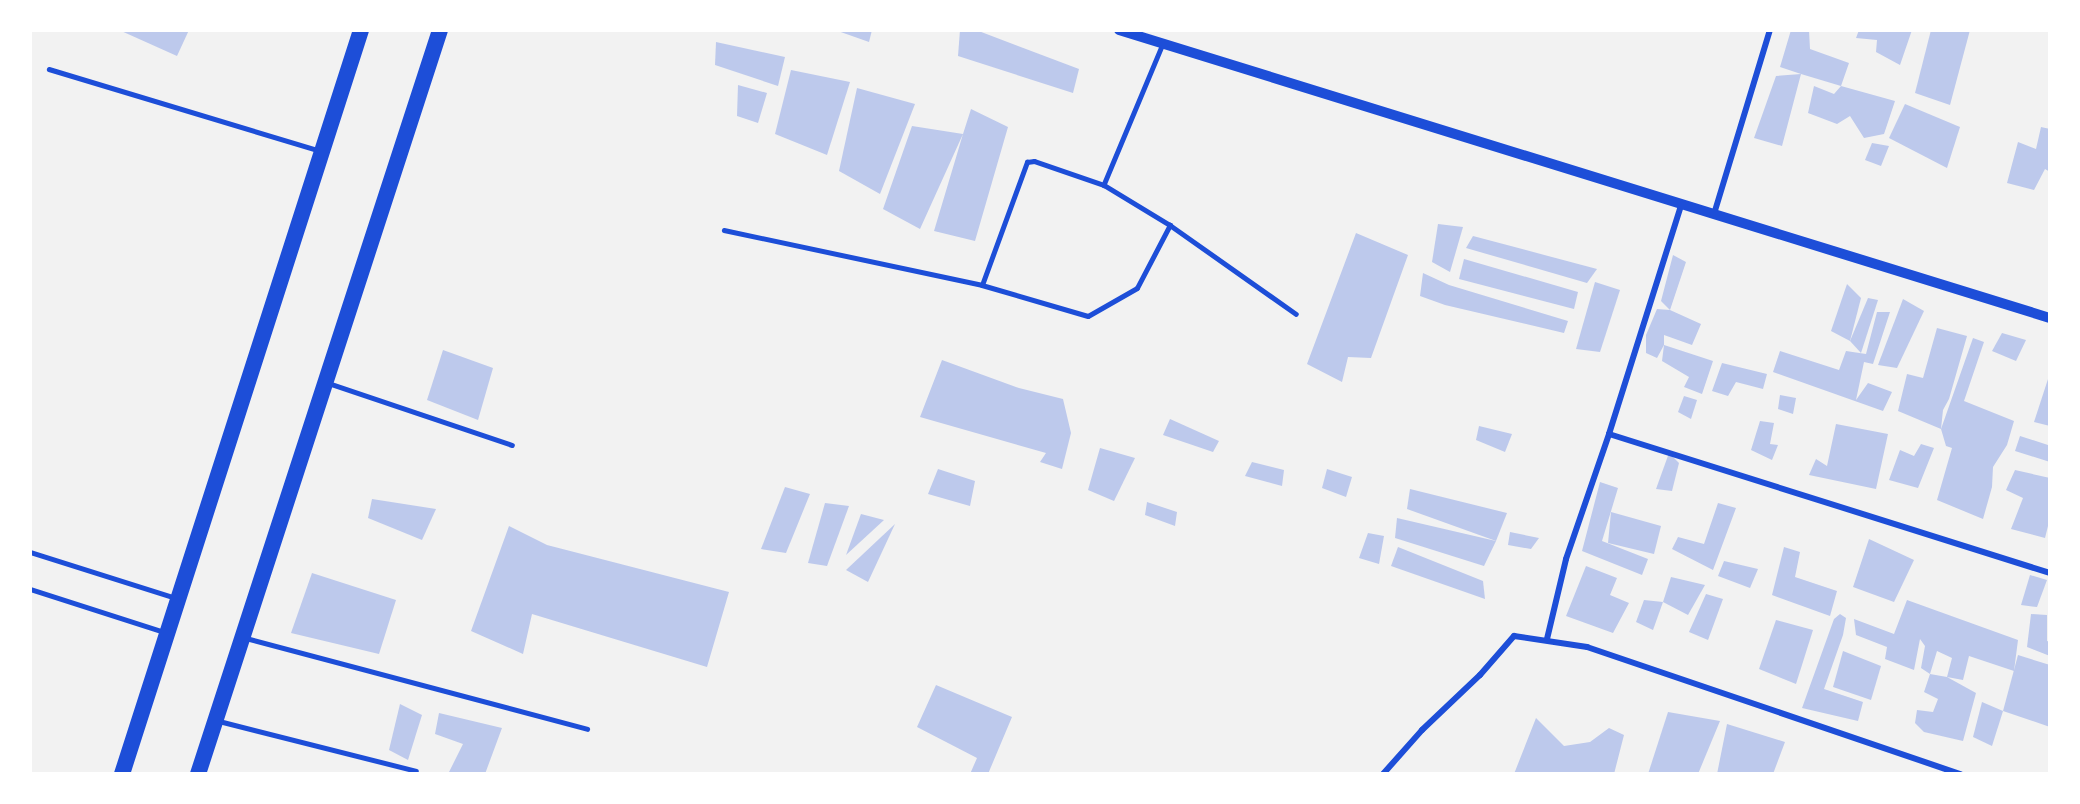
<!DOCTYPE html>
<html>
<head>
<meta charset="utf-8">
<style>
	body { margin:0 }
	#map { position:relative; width:2080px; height:804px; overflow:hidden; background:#f2f2f2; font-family:"Varela Round",sans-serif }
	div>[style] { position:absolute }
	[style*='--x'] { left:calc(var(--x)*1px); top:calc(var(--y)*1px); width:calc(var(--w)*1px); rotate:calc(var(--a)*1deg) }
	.building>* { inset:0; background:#bdc9ec }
	.service>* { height:4.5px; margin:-2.25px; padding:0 2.25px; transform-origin:2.25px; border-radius:2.25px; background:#1d4ed8 }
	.minor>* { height:6px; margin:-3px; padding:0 3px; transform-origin:3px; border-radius:3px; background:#1d4ed8 }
	.tertiary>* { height:10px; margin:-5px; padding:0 5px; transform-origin:5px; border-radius:5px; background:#1d4ed8 }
	.trunk>* { height:16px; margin:-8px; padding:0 8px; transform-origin:8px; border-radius:8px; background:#1d4ed8 }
	span { translate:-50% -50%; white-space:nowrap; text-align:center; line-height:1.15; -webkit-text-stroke:5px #fff; paint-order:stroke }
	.frame { position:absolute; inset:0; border:32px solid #fff; pointer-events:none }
</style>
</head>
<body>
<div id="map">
	<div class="building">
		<div style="clip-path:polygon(119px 30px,189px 30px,177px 56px)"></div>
		<div style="clip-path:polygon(835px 30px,872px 30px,869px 42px)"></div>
		<div style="clip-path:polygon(960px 30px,976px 30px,1079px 69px,1073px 93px,958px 56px)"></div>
		<div style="clip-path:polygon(1791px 30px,1809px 30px,1810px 49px,1849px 63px,1841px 86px,1801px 74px,1782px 146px,1754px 138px,1776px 76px,1801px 74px,1780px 67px)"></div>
		<div style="clip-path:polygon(1859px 30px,1912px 30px,1900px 65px,1876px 52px,1877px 40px,1856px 38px)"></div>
		<div style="clip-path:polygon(1931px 30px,1970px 30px,1950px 105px,1915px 93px)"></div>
		<div style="clip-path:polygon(716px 42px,785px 57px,778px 86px,715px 65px)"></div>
		<div style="clip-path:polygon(791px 70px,850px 82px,827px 155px,775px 134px)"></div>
		<div style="clip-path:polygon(738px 85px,767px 93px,758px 123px,737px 116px)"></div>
		<div style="clip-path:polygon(1814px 86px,1834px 94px,1841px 86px,1895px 101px,1884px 134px,1864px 138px,1850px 116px,1837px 124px,1808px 113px)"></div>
		<div style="clip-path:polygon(857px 88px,915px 104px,880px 194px,839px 171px)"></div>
		<div style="clip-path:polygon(1905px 104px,1960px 127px,1947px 168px,1889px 138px)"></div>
		<div style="clip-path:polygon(971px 109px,1008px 127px,975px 241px,934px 231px,963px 134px,920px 229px,883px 209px,912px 126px,963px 134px)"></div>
		<div style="clip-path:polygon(2041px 127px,2050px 129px,2050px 172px,2045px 169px,2034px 190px,2007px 183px,2018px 142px,2036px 149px)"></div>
		<div style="clip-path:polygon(1872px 143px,1889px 146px,1881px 166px,1865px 160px)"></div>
		<div style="clip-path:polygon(1438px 224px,1463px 227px,1450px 272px,1432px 262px)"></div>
		<div style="clip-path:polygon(1356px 233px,1408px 255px,1371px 358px,1348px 357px,1342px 382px,1307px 364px)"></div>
		<div style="clip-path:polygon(1473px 236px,1597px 269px,1587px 283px,1466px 248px)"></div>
		<div style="clip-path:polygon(1673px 255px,1686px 262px,1670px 310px,1701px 324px,1692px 345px,1664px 335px,1664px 345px,1657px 358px,1646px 353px,1646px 335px,1657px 309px,1670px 310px,1661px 301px)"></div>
		<div style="clip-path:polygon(1464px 259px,1578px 292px,1574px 309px,1459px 279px)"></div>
		<div style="clip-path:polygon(1423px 273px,1449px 285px,1568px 321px,1564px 333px,1445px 305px,1420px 296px)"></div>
		<div style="clip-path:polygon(1595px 282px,1620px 290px,1600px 352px,1576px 349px)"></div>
		<div style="clip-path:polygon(1847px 284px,1861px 298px,1850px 341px,1831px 331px)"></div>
		<div style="clip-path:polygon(1868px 298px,1878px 300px,1861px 353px,1850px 341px)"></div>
		<div style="clip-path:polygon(1903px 299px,1924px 311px,1897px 368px,1878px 365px)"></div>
		<div style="clip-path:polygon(1877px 312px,1890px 312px,1873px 364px,1864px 362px,1856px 400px,1868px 383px,1892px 392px,1883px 411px,1773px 372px,1780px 351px,1839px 370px,1846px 351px,1866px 354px)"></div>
		<div style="clip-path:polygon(1937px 328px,1967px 336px,1949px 399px,1943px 410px,1941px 429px,1898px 411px,1907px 374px,1923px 378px)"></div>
		<div style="clip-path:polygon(2002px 333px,2026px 340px,2016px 361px,1992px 351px)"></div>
		<div style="clip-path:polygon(1973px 338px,1984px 342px,1964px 401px,2014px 421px,2007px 445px,1993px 467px,1992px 487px,1983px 519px,1937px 500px,1952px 448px,1946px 446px,1941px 429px)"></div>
		<div style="clip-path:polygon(1664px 345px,1713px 361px,1702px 394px,1684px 387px,1689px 377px,1662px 361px)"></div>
		<div style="clip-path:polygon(443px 350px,493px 368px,478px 420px,427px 400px)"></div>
		<div style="clip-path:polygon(942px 360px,1019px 388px,1063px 399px,1071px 433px,1062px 469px,1040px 462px,1046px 453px,920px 417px)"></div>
		<div style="clip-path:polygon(1722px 363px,1767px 374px,1763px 389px,1736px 382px,1728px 396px,1712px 391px)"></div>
		<div style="clip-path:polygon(2048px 379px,2050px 379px,2050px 426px,2034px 422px)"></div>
		<div style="clip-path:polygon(1780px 395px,1796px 398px,1793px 414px,1778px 409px)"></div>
		<div style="clip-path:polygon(1684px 396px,1697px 400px,1691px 419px,1678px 412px)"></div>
		<div style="clip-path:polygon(1170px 419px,1219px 441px,1213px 452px,1163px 435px)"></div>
		<div style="clip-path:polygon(1760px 421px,1774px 423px,1770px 444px,1778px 445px,1772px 460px,1751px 450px)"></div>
		<div style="clip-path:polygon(1836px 424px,1888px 434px,1876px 489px,1809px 475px,1816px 459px,1827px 466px)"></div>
		<div style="clip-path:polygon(1479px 426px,1512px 434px,1505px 452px,1476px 440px)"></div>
		<div style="clip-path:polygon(2020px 436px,2048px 445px,2050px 439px,2050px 462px,2015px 451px)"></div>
		<div style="clip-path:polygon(1921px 444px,1934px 448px,1918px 488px,1889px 480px,1900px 450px,1914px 456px)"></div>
		<div style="clip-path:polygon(1100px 448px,1135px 458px,1114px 501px,1088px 490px)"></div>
		<div style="clip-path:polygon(1669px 453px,1679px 463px,1672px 491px,1656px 489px)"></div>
		<div style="clip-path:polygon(1252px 462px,1284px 470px,1282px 486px,1245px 476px)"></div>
		<div style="clip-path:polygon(938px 469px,975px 481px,970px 506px,928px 494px)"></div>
		<div style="clip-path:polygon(1327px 469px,1352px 477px,1346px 497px,1322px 488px)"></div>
		<div style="clip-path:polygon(2015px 470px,2050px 478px,2050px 518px,2045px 538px,2011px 529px,2023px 498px,2006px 490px)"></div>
		<div style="clip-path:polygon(1600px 482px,1618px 488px,1602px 541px,1648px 559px,1642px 575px,1582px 551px)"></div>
		<div style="clip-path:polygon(785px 487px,810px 494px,786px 553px,761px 549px)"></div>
		<div style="clip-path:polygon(1410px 489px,1507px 513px,1496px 541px,1407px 509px)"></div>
		<div style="clip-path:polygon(372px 499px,436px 509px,422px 540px,368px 518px)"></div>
		<div style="clip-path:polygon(1147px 502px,1177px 512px,1175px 526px,1145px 515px)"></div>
		<div style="clip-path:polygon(825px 503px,849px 506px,827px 566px,808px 563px)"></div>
		<div style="clip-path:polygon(1718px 503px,1736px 508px,1713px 570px,1672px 549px,1678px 537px,1704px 544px)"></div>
		<div style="clip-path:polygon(1611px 512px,1661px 526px,1654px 554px,1608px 543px)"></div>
		<div style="clip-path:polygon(861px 514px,884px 520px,846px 555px)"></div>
		<div style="clip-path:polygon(1397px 518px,1496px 541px,1484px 566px,1395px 538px)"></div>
		<div style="clip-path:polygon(895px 524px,868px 582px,846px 570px)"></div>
		<div style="clip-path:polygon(509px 526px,547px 545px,729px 592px,707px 667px,532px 614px,523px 654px,471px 631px)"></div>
		<div style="clip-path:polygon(1510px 532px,1539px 538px,1531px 549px,1508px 545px)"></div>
		<div style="clip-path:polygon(1368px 533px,1384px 536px,1379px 564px,1359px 558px)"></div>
		<div style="clip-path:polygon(1869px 539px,1914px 560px,1894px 602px,1853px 587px)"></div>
		<div style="clip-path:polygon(1398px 547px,1483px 581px,1485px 599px,1391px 566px)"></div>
		<div style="clip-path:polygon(1784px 547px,1800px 552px,1795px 577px,1837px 591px,1830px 616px,1772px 595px)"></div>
		<div style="clip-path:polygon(1724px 561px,1758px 569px,1750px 588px,1718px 576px)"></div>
		<div style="clip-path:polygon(1586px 566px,1617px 578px,1610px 595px,1629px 603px,1613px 633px,1566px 616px)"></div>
		<div style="clip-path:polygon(312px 573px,396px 600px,379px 654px,291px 633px)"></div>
		<div style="clip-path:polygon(2030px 575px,2047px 580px,2037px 607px,2021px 605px)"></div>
		<div style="clip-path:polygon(1671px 577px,1705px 585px,1688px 615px,1663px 602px)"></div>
		<div style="clip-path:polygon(1706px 594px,1723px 599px,1708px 640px,1689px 632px)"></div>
		<div style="clip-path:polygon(1644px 600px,1663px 602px,1653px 630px,1636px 622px)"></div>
		<div style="clip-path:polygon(1907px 600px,2018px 640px,2014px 671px,1969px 656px,1963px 680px,1947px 677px,1976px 693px,1963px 741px,1924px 732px,1915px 723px,1917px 710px,1933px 712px,1938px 699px,1924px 692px,1930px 674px,1947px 677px,1952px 658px,1937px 651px,1930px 674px,1921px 668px,1925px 646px,1920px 639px,1914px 670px,1885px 659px,1887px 647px,1856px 635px,1854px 619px,1894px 634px)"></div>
		<div style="clip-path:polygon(1840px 614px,1846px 618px,1843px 635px,1824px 689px,1863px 702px,1858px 721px,1802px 708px,1834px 619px)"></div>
		<div style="clip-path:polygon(2031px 614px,2047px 615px,2047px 641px,2050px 642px,2050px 656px,2027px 647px)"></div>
		<div style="clip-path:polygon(1776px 620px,1813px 630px,1796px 684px,1759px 669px)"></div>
		<div style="clip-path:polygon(1843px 651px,1881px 666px,1871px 700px,1833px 687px)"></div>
		<div style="clip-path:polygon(2018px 655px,2050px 665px,2050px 727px,2003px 711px)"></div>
		<div style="clip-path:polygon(936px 685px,1012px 717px,988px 774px,970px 774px,977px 758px,917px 727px)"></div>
		<div style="clip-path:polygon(1982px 702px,2003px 711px,1992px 746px,1973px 737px)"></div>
		<div style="clip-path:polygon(400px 704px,422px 715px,408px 760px,389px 750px)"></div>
		<div style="clip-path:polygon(1668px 712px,1720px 721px,1698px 774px,1648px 774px)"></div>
		<div style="clip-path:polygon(439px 713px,502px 728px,485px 774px,448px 774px,463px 744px,435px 734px)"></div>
		<div style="clip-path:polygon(1536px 718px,1564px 746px,1590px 742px,1609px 728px,1624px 735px,1614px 774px,1514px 774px)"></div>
		<div style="clip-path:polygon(1727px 724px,1785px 742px,1773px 774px,1717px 774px)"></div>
	</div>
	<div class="service">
		<div style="--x:1163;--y:44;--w:153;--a:112.7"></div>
		<div style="--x:1104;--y:185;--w:77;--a:31.2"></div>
		<div style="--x:1170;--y:225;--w:154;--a:35.2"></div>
		<div style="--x:49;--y:69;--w:283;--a:16.8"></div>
		<div style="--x:724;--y:230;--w:264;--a:12"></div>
		<div style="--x:982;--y:285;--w:110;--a:16.3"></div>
		<div style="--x:1088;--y:316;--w:56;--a:-29.7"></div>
		<div style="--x:1137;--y:288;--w:71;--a:-62.4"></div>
		<div style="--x:982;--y:285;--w:131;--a:-69.9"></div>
		<div style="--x:1027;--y:162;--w:7;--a:-8"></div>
		<div style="--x:1034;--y:161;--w:74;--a:18.9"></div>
		<div style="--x:328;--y:383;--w:194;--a:18.6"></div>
		<div style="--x:30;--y:552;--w:153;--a:17.5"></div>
		<div style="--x:30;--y:589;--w:141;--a:17.8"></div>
		<div style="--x:246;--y:638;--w:353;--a:14.9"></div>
		<div style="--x:219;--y:721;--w:203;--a:14.2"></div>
	</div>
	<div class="minor">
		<div style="--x:1714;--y:214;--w:192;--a:-73.1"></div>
		<div style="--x:1609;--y:434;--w:462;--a:17.5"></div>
		<div style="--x:1547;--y:639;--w:82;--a:-76.6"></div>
		<div style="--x:1566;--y:559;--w:132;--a:-71"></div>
		<div style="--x:1609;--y:434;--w:240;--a:-72.5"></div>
		<div style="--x:1383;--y:774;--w:59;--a:-48.4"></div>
		<div style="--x:1422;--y:730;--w:80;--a:-43.5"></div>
		<div style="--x:1480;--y:675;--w:52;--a:-48.9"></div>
		<div style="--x:1514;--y:636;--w:74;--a:8.6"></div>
		<div style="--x:1587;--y:647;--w:395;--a:18.8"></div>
	</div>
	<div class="tertiary">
		<div style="--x:1119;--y:30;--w:975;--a:17.19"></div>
	</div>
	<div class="trunk">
		<div style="--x:122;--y:774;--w:781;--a:-72.19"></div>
		<div style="--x:198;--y:774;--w:782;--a:-71.98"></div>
	</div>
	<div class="frame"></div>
</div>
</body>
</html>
